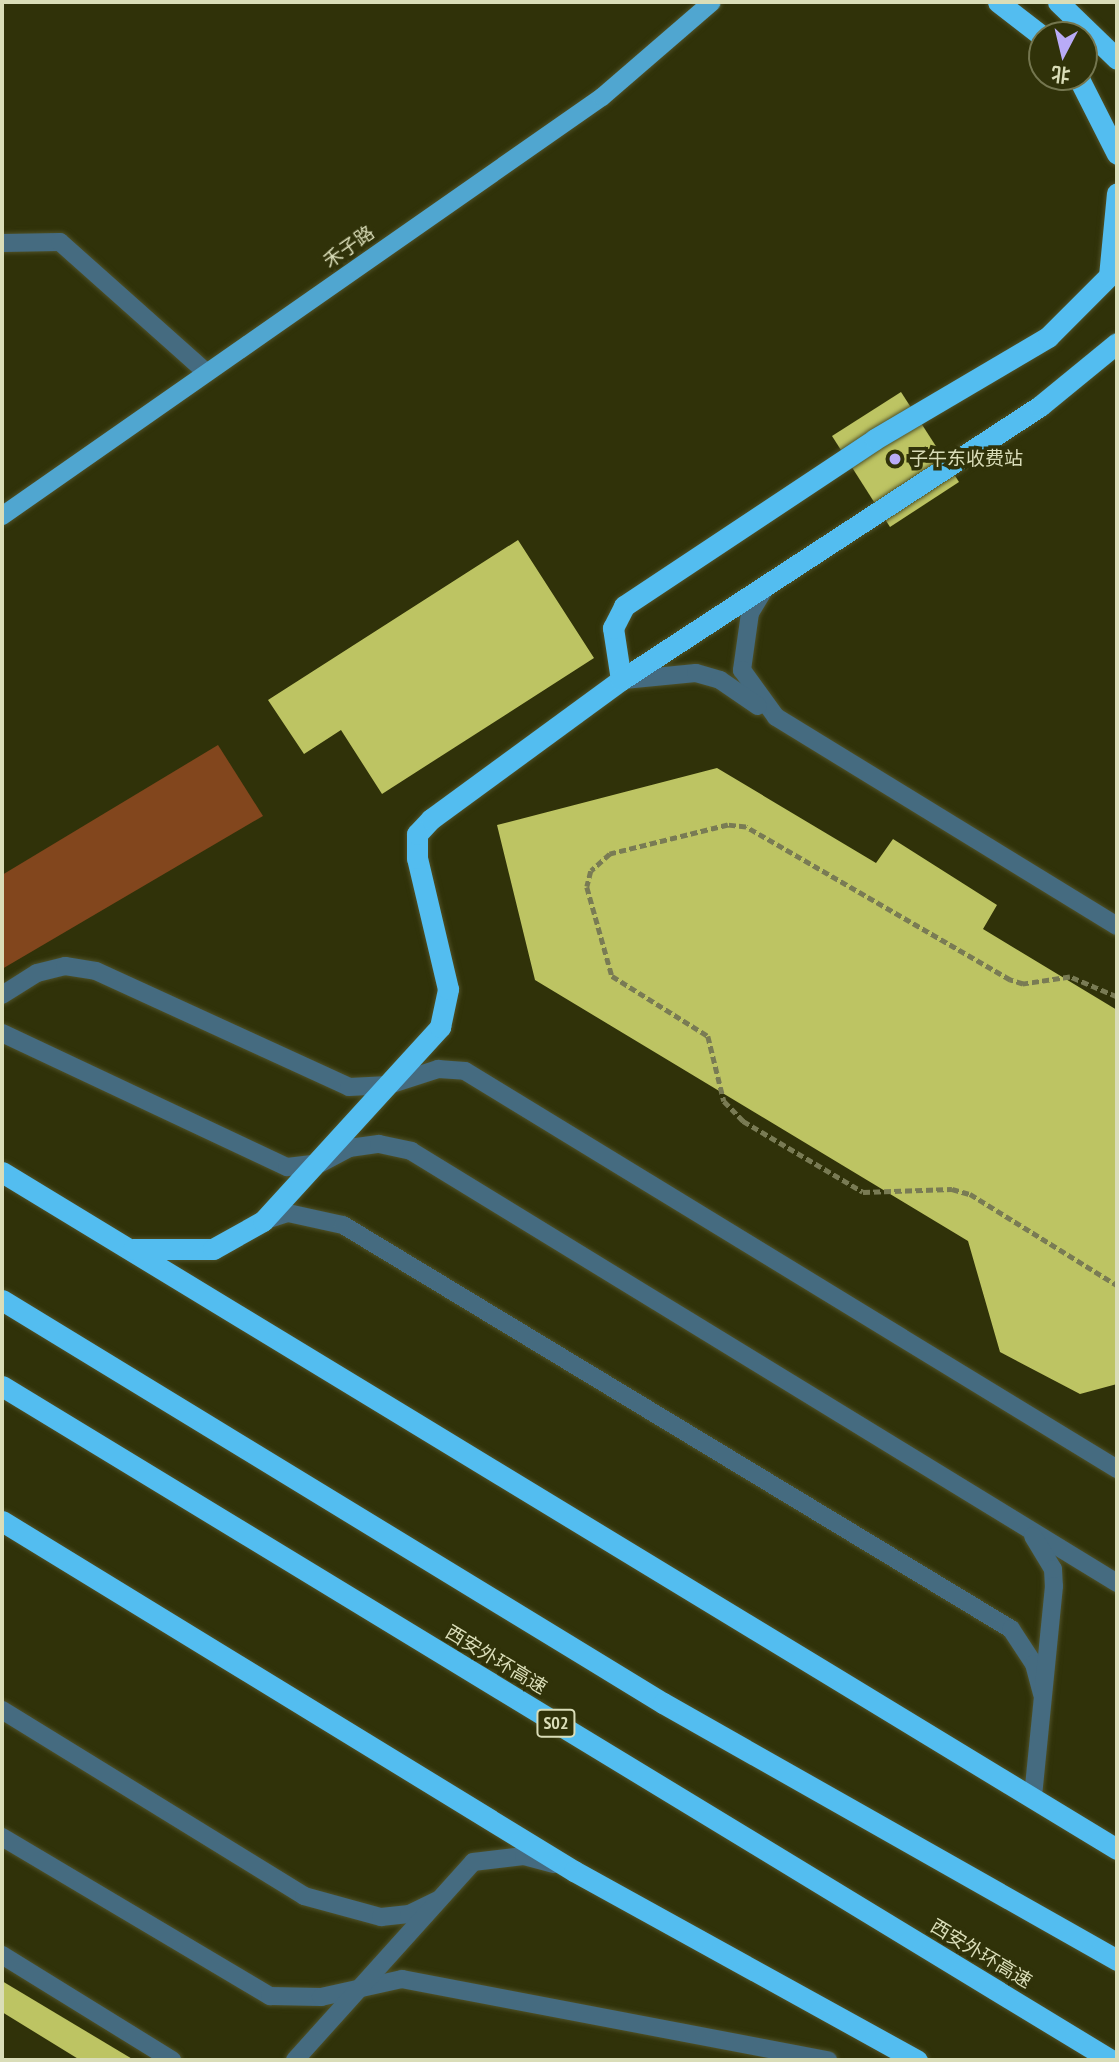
<!DOCTYPE html>
<html>
<head>
<meta charset="utf-8">
<style>
	body { margin:0 }
	#map { position:relative; width:1119px; height:2062px; overflow:hidden; background:#303209; font-family:"PT Sans Narrow","Noto Sans SC",sans-serif }
	div>[style] { position:absolute }
	[style*='--x'] { left:calc(var(--x)*1px); top:calc(var(--y)*1px); width:calc(var(--w)*1px); rotate:calc(var(--a)*1deg) }
	.green>* { inset:0; background:#82461d }
	.building>* { inset:0; background:#bdc463 }
	.path>* { height:4.5px; margin-top:-2.25px; transform-origin:0; background:repeating-linear-gradient(90deg,#797b54 0 7px,transparent 0 10.5px) }
	.roads { filter:drop-shadow(0 0 2px #4f5128) drop-shadow(0 0 2px #4f5128) }
	.minor>* { height:18px; margin:-9px; padding:0 9px; transform-origin:9px; border-radius:9px; background:#456b80 }
	.major>* { height:18px; margin:-9px; padding:0 9px; transform-origin:9px; border-radius:9px; background:#50a6d0 }
	.highway>* { height:21px; margin:-10.5px; padding:0 10.5px; transform-origin:10.5px; border-radius:10.5px; background:#53bdf0 }
	.dots>* { width:19px; height:19px; translate:-50% -50%; box-sizing:border-box; border:4px solid #303209; border-radius:50% }
	span { translate:-50% -50%; white-space:nowrap; text-align:center; line-height:1.15; -webkit-text-stroke:7px #303209; paint-order:stroke }
	.shield-label span { padding:2px 5px; background:#303209; border:2px solid; border-radius:5px; -webkit-text-stroke-width:0 }
	.shield-label { font-size:18px; color:#daddb8; font-weight:700 }
	.street-label { font-size:19px; color:#daddb8 }
	.poi-label { font-size:19px; color:#daddb8 }
	.left { translate:0 -50%; text-align:left }
	.frame { position:absolute; inset:0; border:4px solid #daddb8; pointer-events:none }
	.north { position:absolute; left:1028px; top:21px; width:70px; height:70px; box-sizing:border-box; background:#303209; border:2px solid #74764f; border-radius:50%; rotate:187deg; font-size:19px; font-weight:700; line-height:28px; text-align:center; color:#daddb8 }
	.north::after { content:''; display:block; margin:auto; width:24px; height:32px; background:#b9abf7; clip-path:polygon(50% 0,100% 100%,50% 72%,0 100%) }
</style>
</head>
<body>
<div id="map">
	<div class="green">
		<div style="clip-path:polygon(218px 745px,263px 816px,2px 969px,2px 875px)"></div>
	</div>
	<div class="building">
		<div style="clip-path:polygon(901px 392px,959px 482px,890px 527px,832px 436px)"></div>
		<div style="clip-path:polygon(518px 540px,594px 658px,382px 794px,341px 730px,304px 754px,268px 700px)"></div>
		<div style="clip-path:polygon(717px 768px,876px 863px,893px 839px,997px 905px,983px 929px,1117px 1010px,1117px 1384px,1080px 1394px,1000px 1352px,968px 1241px,535px 980px,497px 825px)"></div>
		<div style="clip-path:polygon(2px 1981px,134px 2060px,80px 2060px,2px 2012px)"></div>
	</div>
	<div class="path">
		<div style="--x:1117;--y:997;--w:51;--a:-156.9"></div>
		<div style="--x:1070;--y:977;--w:48;--a:171.5"></div>
		<div style="--x:1023;--y:984;--w:14;--a:-163"></div>
		<div style="--x:1010;--y:980;--w:305;--a:-149.9"></div>
		<div style="--x:746;--y:827;--w:18;--a:-174"></div>
		<div style="--x:728;--y:825;--w:122;--a:166.2"></div>
		<div style="--x:610;--y:854;--w:25;--a:138"></div>
		<div style="--x:591;--y:871;--w:16;--a:104"></div>
		<div style="--x:587;--y:887;--w:92;--a:74.3"></div>
		<div style="--x:612;--y:976;--w:113;--a:32"></div>
		<div style="--x:708;--y:1036;--w:67;--a:76.2"></div>
		<div style="--x:724;--y:1101;--w:28;--a:46"></div>
		<div style="--x:743;--y:1121;--w:139;--a:30.6"></div>
		<div style="--x:863;--y:1192;--w:89;--a:-1.9"></div>
		<div style="--x:952;--y:1189;--w:19;--a:16"></div>
		<div style="--x:970;--y:1194;--w:173;--a:31.8"></div>
	</div>
	<div class="roads">
		<div class="minor">
			<div style="--x:2;--y:243;--w:58;--a:-1"></div>
			<div style="--x:60;--y:242;--w:195;--a:41.7"></div>
			<div style="--x:765;--y:588;--w:29;--a:121"></div>
			<div style="--x:750;--y:613;--w:58;--a:98"></div>
			<div style="--x:742;--y:670;--w:58;--a:54.1"></div>
			<div style="--x:776;--y:717;--w:400;--a:31.5"></div>
			<div style="--x:624;--y:680;--w:72;--a:-5.6"></div>
			<div style="--x:696;--y:673;--w:25;--a:16"></div>
			<div style="--x:720;--y:680;--w:46;--a:34.4"></div>
			<div style="--x:2;--y:995;--w:41;--a:-32.2"></div>
			<div style="--x:37;--y:973;--w:29;--a:-14"></div>
			<div style="--x:65;--y:966;--w:31;--a:9"></div>
			<div style="--x:96;--y:971;--w:278;--a:24.6"></div>
			<div style="--x:349;--y:1087;--w:40;--a:-2.9"></div>
			<div style="--x:389;--y:1085;--w:52;--a:-18.1"></div>
			<div style="--x:438;--y:1069;--w:27;--a:4"></div>
			<div style="--x:465;--y:1071;--w:764;--a:31.4"></div>
			<div style="--x:2;--y:1033;--w:315;--a:25.2"></div>
			<div style="--x:287;--y:1167;--w:34;--a:-7"></div>
			<div style="--x:321;--y:1163;--w:32;--a:-28"></div>
			<div style="--x:349;--y:1148;--w:30;--a:-8"></div>
			<div style="--x:379;--y:1144;--w:33;--a:12"></div>
			<div style="--x:411;--y:1151;--w:828;--a:31.46"></div>
			<div style="--x:263;--y:1221;--w:26;--a:-18"></div>
			<div style="--x:288;--y:1213;--w:56;--a:12.3"></div>
			<div style="--x:343;--y:1225;--w:781;--a:31.17"></div>
			<div style="--x:1011;--y:1629;--w:42;--a:56.7"></div>
			<div style="--x:1034;--y:1664;--w:31;--a:75"></div>
			<div style="--x:1033;--y:1536;--w:39;--a:59"></div>
			<div style="--x:1053;--y:1569;--w:17;--a:87"></div>
			<div style="--x:1054;--y:1586;--w:210;--a:95.7"></div>
			<div style="--x:2;--y:1710;--w:355;--a:31.6"></div>
			<div style="--x:304;--y:1896;--w:80;--a:15.3"></div>
			<div style="--x:381;--y:1917;--w:28;--a:-6"></div>
			<div style="--x:409;--y:1914;--w:32;--a:-26"></div>
			<div style="--x:2;--y:1837;--w:312;--a:30.7"></div>
			<div style="--x:270;--y:1996;--w:51;--a:1.1"></div>
			<div style="--x:321;--y:1997;--w:83;--a:-12.5"></div>
			<div style="--x:402;--y:1979;--w:434;--a:10.8"></div>
			<div style="--x:2;--y:1955;--w:200;--a:31.7"></div>
			<div style="--x:295;--y:2060;--w:266;--a:-48"></div>
			<div style="--x:473;--y:1862;--w:51;--a:-6.7"></div>
			<div style="--x:524;--y:1856;--w:31;--a:15"></div>
		</div>
		<div class="major">
			<div style="--x:2;--y:516;--w:732;--a:-34.93"></div>
			<div style="--x:602;--y:97;--w:145;--a:-40.8"></div>
		</div>
		<div class="highway">
			<div style="--x:998;--y:2;--w:56;--a:37.7"></div>
			<div style="--x:1058;--y:2;--w:82;--a:44"></div>
			<div style="--x:1078;--y:77;--w:86;--a:63.1"></div>
			<div style="--x:621;--y:680;--w:53;--a:-98.7"></div>
			<div style="--x:613;--y:628;--w:25;--a:-63"></div>
			<div style="--x:624;--y:606;--w:301;--a:-33.6"></div>
			<div style="--x:875;--y:439;--w:201;--a:-30.5"></div>
			<div style="--x:1048;--y:337;--w:86;--a:-45"></div>
			<div style="--x:1109;--y:276;--w:83;--a:-84.5"></div>
			<div style="--x:2;--y:1172;--w:1304;--a:31.27"></div>
			<div style="--x:133;--y:1249;--w:80;--a:0"></div>
			<div style="--x:213;--y:1249;--w:57;--a:-29.2"></div>
			<div style="--x:263;--y:1221;--w:263;--a:-47.6"></div>
			<div style="--x:440;--y:1027;--w:39;--a:-78"></div>
			<div style="--x:448;--y:989;--w:135;--a:-103.3"></div>
			<div style="--x:417;--y:858;--w:24;--a:-90"></div>
			<div style="--x:417;--y:834;--w:21;--a:-47"></div>
			<div style="--x:431;--y:819;--w:235;--a:-36.2"></div>
			<div style="--x:621;--y:680;--w:501;--a:-33.18"></div>
			<div style="--x:1040;--y:406;--w:99;--a:-39.3"></div>
			<div style="--x:2;--y:1300;--w:774;--a:31.37"></div>
			<div style="--x:663;--y:1703;--w:522;--a:29.51"></div>
			<div style="--x:2;--y:1386;--w:1298;--a:31.29"></div>
			<div style="--x:2;--y:1521;--w:671;--a:31.46"></div>
			<div style="--x:574;--y:1871;--w:392;--a:28.9"></div>
		</div>
	</div>
	<div class="dots">
		<div style="left:895px;top:459px;background:#b9abf7"></div>
	</div>
	<div class="shield-label">
		<span style="left:556px;top:1723px">S02</span>
	</div>
	<div class="street-label">
		<span style="left:349px;top:247px;rotate:-35deg">禾子路</span>
		<span style="left:496px;top:1660px;rotate:31deg">西安外环高速</span>
		<span style="left:981px;top:1954px;rotate:31deg">西安外环高速</span>
	</div>
	<div class="poi-label">
		<span class="left" style="left:909px;top:459px">子午东收费站</span>
	</div>
	<div class="frame"></div>
	<div class="north">北</div>
</div>
</body>
</html>
